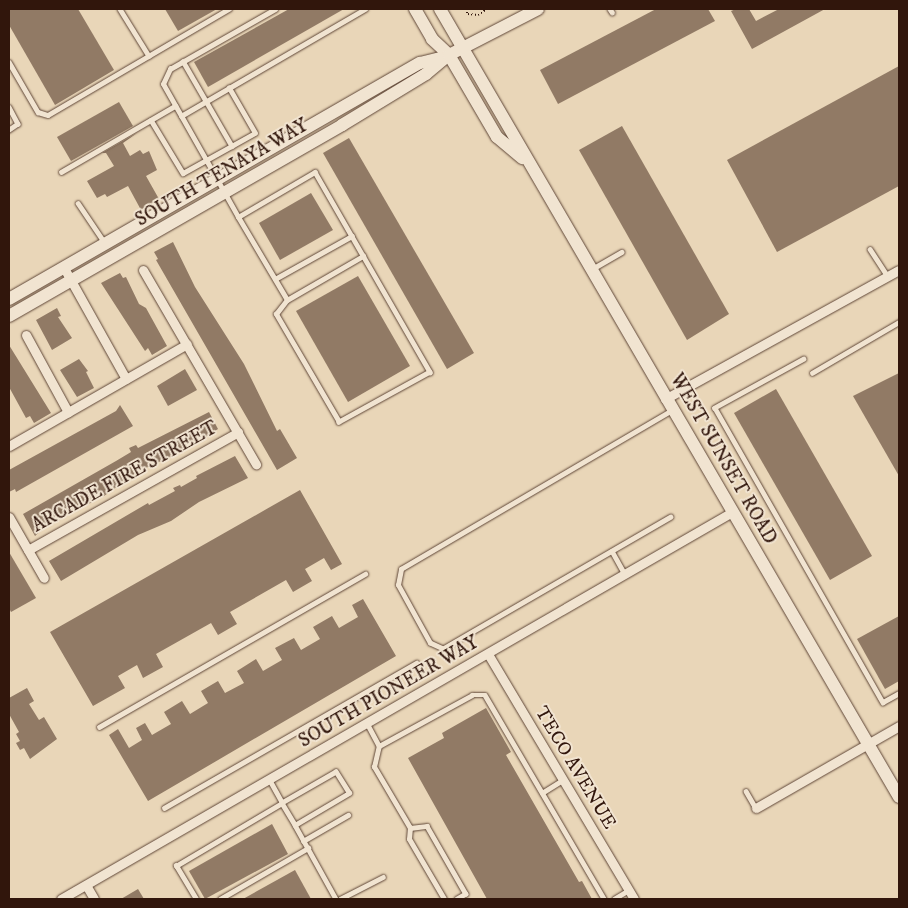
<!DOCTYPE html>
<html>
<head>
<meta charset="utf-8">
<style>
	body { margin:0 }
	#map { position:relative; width:908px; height:908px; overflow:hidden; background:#e9d6b8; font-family:"IM FELL DW Pica",serif }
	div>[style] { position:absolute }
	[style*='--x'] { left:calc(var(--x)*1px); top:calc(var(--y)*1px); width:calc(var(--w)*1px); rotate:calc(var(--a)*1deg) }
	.building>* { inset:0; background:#917a65 }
	.path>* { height:2px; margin-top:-1px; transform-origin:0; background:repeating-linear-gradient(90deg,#31160c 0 1px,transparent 0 3.5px) }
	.roads { filter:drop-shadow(0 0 1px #5f4637) drop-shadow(0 0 1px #5f4637) }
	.lane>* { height:4.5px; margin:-2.25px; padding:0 2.25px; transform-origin:2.25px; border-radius:2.25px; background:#f1e4d1 }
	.street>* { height:9px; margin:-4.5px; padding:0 4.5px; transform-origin:4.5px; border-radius:4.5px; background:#f1e4d1 }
	.secondary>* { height:12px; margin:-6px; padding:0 6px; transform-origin:6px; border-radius:6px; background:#f1e4d1 }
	span { translate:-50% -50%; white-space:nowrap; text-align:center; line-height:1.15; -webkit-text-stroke:4px #f1e4d1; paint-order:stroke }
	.street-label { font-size:19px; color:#31160c }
	.frame { position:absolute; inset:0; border:10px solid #31160c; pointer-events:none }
</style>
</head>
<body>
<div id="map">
	<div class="building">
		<div style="clip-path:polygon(9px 9px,78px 9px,114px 70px,55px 105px,9px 25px)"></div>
		<div style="clip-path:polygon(165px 9px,217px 9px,178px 31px)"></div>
		<div style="clip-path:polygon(289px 9px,344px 9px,208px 87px,194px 62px)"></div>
		<div style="clip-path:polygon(656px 9px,708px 9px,715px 21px,558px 104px,540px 70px)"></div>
		<div style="clip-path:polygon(736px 9px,749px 9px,756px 21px,779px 9px,825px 9px,752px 49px,731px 11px)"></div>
		<div style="clip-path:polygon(899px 66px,899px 186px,777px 252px,727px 160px)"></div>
		<div style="clip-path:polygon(119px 102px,133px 126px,71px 161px,57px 137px)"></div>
		<div style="clip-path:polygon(622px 126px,729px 314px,687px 340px,579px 150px)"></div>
		<div style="clip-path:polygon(137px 133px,123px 143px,130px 156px,140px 150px,143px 154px,149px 151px,157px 170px,146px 176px,159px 199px,141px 210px,128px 186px,107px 197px,105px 194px,97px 198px,87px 181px,114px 166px,106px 153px,102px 153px)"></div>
		<div style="clip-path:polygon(349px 138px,474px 353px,447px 369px,323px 153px)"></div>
		<div style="clip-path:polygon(311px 193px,333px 230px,280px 260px,259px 223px)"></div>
		<div style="clip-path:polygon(173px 242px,195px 287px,244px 364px,277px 431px,280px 429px,297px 458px,277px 470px,156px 260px,158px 259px,154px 252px)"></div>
		<div style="clip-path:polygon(120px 273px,123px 278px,126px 277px,139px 304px,146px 308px,167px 346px,152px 355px,148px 348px,145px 351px,101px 283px)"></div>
		<div style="clip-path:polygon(358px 276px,410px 366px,348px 402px,296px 311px)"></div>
		<div style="clip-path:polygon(57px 308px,61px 316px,58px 317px,72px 338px,52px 350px,36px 320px)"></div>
		<div style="clip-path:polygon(9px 345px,51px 413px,34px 423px,30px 416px,26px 418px,9px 387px)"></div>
		<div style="clip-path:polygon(79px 359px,88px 371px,86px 372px,94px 388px,77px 397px,60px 370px)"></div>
		<div style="clip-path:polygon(185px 369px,197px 390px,168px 406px,157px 386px)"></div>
		<div style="clip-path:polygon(899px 373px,899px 476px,853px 396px)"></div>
		<div style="clip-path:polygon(776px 389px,872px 556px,830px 580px,734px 413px)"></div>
		<div style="clip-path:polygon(120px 405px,133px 426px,16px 492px,15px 489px,9px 492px,9px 470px,116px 411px)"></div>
		<div style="clip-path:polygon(209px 412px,218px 429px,182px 452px,139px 471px,104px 496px,46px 526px,35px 536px,23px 514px,116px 461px,131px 452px,129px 448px,136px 445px,138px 448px)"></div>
		<div style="clip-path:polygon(235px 456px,248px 478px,199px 502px,171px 521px,138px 535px,61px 581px,49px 561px,148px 503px,149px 505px,175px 491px,173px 488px,180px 485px,181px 487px,197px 478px,196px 476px)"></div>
		<div style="clip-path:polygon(300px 490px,342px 564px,331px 570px,324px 558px,305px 569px,312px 581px,293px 592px,286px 580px,230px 612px,237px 624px,218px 635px,211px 623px,156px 654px,163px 667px,143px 678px,137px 665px,118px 676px,125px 688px,93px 706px,50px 632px)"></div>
		<div style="clip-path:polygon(9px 552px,36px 598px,11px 612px,9px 608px)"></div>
		<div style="clip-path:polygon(363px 599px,396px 656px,148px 801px,109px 735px,118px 729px,129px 748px,142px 740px,136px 728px,145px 723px,152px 735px,171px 724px,164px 712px,182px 701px,190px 714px,208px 703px,201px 691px,218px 681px,225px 693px,244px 683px,237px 671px,256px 659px,263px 671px,282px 660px,275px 648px,294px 638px,301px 650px,320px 639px,313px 627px,332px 616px,339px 628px,358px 617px,352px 605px)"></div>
		<div style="clip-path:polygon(899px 616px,899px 681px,885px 689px,857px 639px)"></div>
		<div style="clip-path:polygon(27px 688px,34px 701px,29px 704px,39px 720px,44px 717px,57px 739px,30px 759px,24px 748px,20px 750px,16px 743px,20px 741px,16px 734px,19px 732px,9px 714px,9px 698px)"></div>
		<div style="clip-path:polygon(486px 708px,511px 752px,506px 755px,579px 882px,582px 881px,592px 899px,487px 899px,408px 758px,444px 738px,442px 733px)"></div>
		<div style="clip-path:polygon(272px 824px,288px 854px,205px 899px,189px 871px)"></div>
		<div style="clip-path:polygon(295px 870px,311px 899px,243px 899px)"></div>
		<div style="clip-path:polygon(138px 889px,144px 899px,121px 899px)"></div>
	</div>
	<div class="path">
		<div style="--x:465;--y:9;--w:6;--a:59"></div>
		<div style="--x:468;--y:14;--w:10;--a:6"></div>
		<div style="--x:478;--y:15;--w:11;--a:-34"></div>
	</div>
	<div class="roads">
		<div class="lane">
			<div style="--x:120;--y:9;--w:55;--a:58.3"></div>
			<div style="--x:610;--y:9;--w:4;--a:56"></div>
			<div style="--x:183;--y:61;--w:98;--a:60"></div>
			<div style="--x:9;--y:62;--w:58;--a:59.9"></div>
			<div style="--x:38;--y:112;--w:10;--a:17"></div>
			<div style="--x:48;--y:115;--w:210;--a:-30.4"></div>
			<div style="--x:9;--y:107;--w:19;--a:62"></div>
			<div style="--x:18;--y:124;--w:11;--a:146"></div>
			<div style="--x:181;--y:116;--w:213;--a:-30.2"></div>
			<div style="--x:151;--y:120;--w:62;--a:58.9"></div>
			<div style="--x:183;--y:173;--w:82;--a:-29.1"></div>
			<div style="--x:255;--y:133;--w:52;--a:-120"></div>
			<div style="--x:61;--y:172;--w:132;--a:-30.1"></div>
			<div style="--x:78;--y:203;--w:48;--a:56"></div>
			<div style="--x:238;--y:217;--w:89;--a:-30.3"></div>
			<div style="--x:315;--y:172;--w:231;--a:60.1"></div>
			<div style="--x:430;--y:372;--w:104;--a:151.2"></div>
			<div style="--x:339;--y:422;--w:125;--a:-120.3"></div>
			<div style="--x:276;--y:314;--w:18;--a:-52"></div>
			<div style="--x:287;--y:300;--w:96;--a:-120.6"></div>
			<div style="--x:238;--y:217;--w:65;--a:-119.3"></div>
			<div style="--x:206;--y:160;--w:87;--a:-119.5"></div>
			<div style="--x:163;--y:84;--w:17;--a:-65"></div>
			<div style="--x:170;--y:69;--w:121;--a:-29.7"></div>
			<div style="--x:870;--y:249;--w:33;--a:57"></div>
			<div style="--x:592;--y:269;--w:34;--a:-30"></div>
			<div style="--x:275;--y:279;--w:88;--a:-29.2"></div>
			<div style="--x:287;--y:300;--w:88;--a:-30.1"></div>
			<div style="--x:804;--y:359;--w:102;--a:151.2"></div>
			<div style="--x:715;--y:408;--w:339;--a:60.3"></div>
			<div style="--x:883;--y:702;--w:18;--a:-29"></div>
			<div style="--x:812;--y:373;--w:101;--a:-30.4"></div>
			<div style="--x:671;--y:517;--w:263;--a:149.9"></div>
			<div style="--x:443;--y:649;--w:14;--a:-155"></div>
			<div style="--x:430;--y:643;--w:66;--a:-118.9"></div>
			<div style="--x:398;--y:585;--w:16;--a:-79"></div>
			<div style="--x:401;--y:569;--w:314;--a:-30.4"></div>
			<div style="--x:612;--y:551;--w:26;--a:61"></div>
			<div style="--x:367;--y:723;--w:26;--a:62"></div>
			<div style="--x:99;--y:727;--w:307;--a:-29.9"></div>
			<div style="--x:746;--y:791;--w:20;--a:60"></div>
			<div style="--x:542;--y:793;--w:25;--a:-32"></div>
			<div style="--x:164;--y:808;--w:291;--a:-29.9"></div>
			<div style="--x:295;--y:825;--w:63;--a:-30.7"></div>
			<div style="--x:349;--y:793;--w:25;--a:-122"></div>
			<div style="--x:336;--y:772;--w:62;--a:150.1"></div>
			<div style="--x:282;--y:803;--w:26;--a:59"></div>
			<div style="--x:295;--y:825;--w:85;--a:61"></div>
			<div style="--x:410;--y:828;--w:17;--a:-7"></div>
			<div style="--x:427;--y:826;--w:78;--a:60.2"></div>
			<div style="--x:466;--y:894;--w:10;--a:151"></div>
			<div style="--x:303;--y:841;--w:52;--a:-30"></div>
			<div style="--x:196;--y:899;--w:39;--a:-121"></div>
			<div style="--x:176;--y:866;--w:123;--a:-30.7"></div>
			<div style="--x:282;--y:803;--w:26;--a:-119"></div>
			<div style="--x:220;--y:899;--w:102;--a:-30.1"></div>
			<div style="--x:340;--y:899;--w:48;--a:-27.1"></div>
			<div style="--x:444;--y:899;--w:69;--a:-120.3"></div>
			<div style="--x:409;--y:839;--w:11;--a:-85"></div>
			<div style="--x:410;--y:828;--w:71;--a:-120.5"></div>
			<div style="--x:374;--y:767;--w:22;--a:-77"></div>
			<div style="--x:379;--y:746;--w:106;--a:-28.7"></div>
			<div style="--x:472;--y:695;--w:13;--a:0"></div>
			<div style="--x:485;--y:695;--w:236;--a:59.7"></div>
			<div style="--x:614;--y:899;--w:17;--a:-31"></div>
		</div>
		<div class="street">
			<div style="--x:64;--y:268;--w:127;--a:60.8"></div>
			<div style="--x:143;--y:270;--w:225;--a:59.8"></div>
			<div style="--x:26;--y:335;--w:88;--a:61.4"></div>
			<div style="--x:665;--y:399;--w:267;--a:-28.9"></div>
			<div style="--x:9;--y:446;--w:205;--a:-29.8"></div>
			<div style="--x:9;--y:517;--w:70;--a:60.2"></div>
			<div style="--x:28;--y:550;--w:241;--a:-29.3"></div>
			<div style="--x:488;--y:654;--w:285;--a:59.2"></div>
			<div style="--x:756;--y:808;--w:165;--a:-29.8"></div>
			<div style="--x:86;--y:885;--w:16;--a:60"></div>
			<div style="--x:61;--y:899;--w:775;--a:-29.97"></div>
		</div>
		<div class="secondary">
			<div style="--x:415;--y:9;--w:34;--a:60"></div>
			<div style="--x:432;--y:39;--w:23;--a:43"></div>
			<div style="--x:449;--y:55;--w:95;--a:59.7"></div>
			<div style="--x:497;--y:137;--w:33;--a:40"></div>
			<div style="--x:440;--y:9;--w:912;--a:59.78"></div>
			<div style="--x:9;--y:299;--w:474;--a:-29.9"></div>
			<div style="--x:420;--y:63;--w:25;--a:-14"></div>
			<div style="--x:9;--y:316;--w:384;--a:-29.8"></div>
			<div style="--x:342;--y:125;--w:98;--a:-31.3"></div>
			<div style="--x:426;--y:74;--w:30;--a:-40"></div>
			<div style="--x:449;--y:55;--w:100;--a:-27.3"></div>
		</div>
	</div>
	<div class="street-label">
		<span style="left:222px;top:173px;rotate:-30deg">SOUTH TENAYA WAY</span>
		<span style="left:723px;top:459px;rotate:60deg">WEST SUNSET ROAD</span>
		<span style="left:125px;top:477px;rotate:-29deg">ARCADE FIRE STREET</span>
		<span style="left:389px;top:692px;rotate:-30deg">SOUTH PIONEER WAY</span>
		<span style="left:575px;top:768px;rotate:59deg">TECO AVENUE</span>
	</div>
	<div class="frame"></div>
</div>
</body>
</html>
